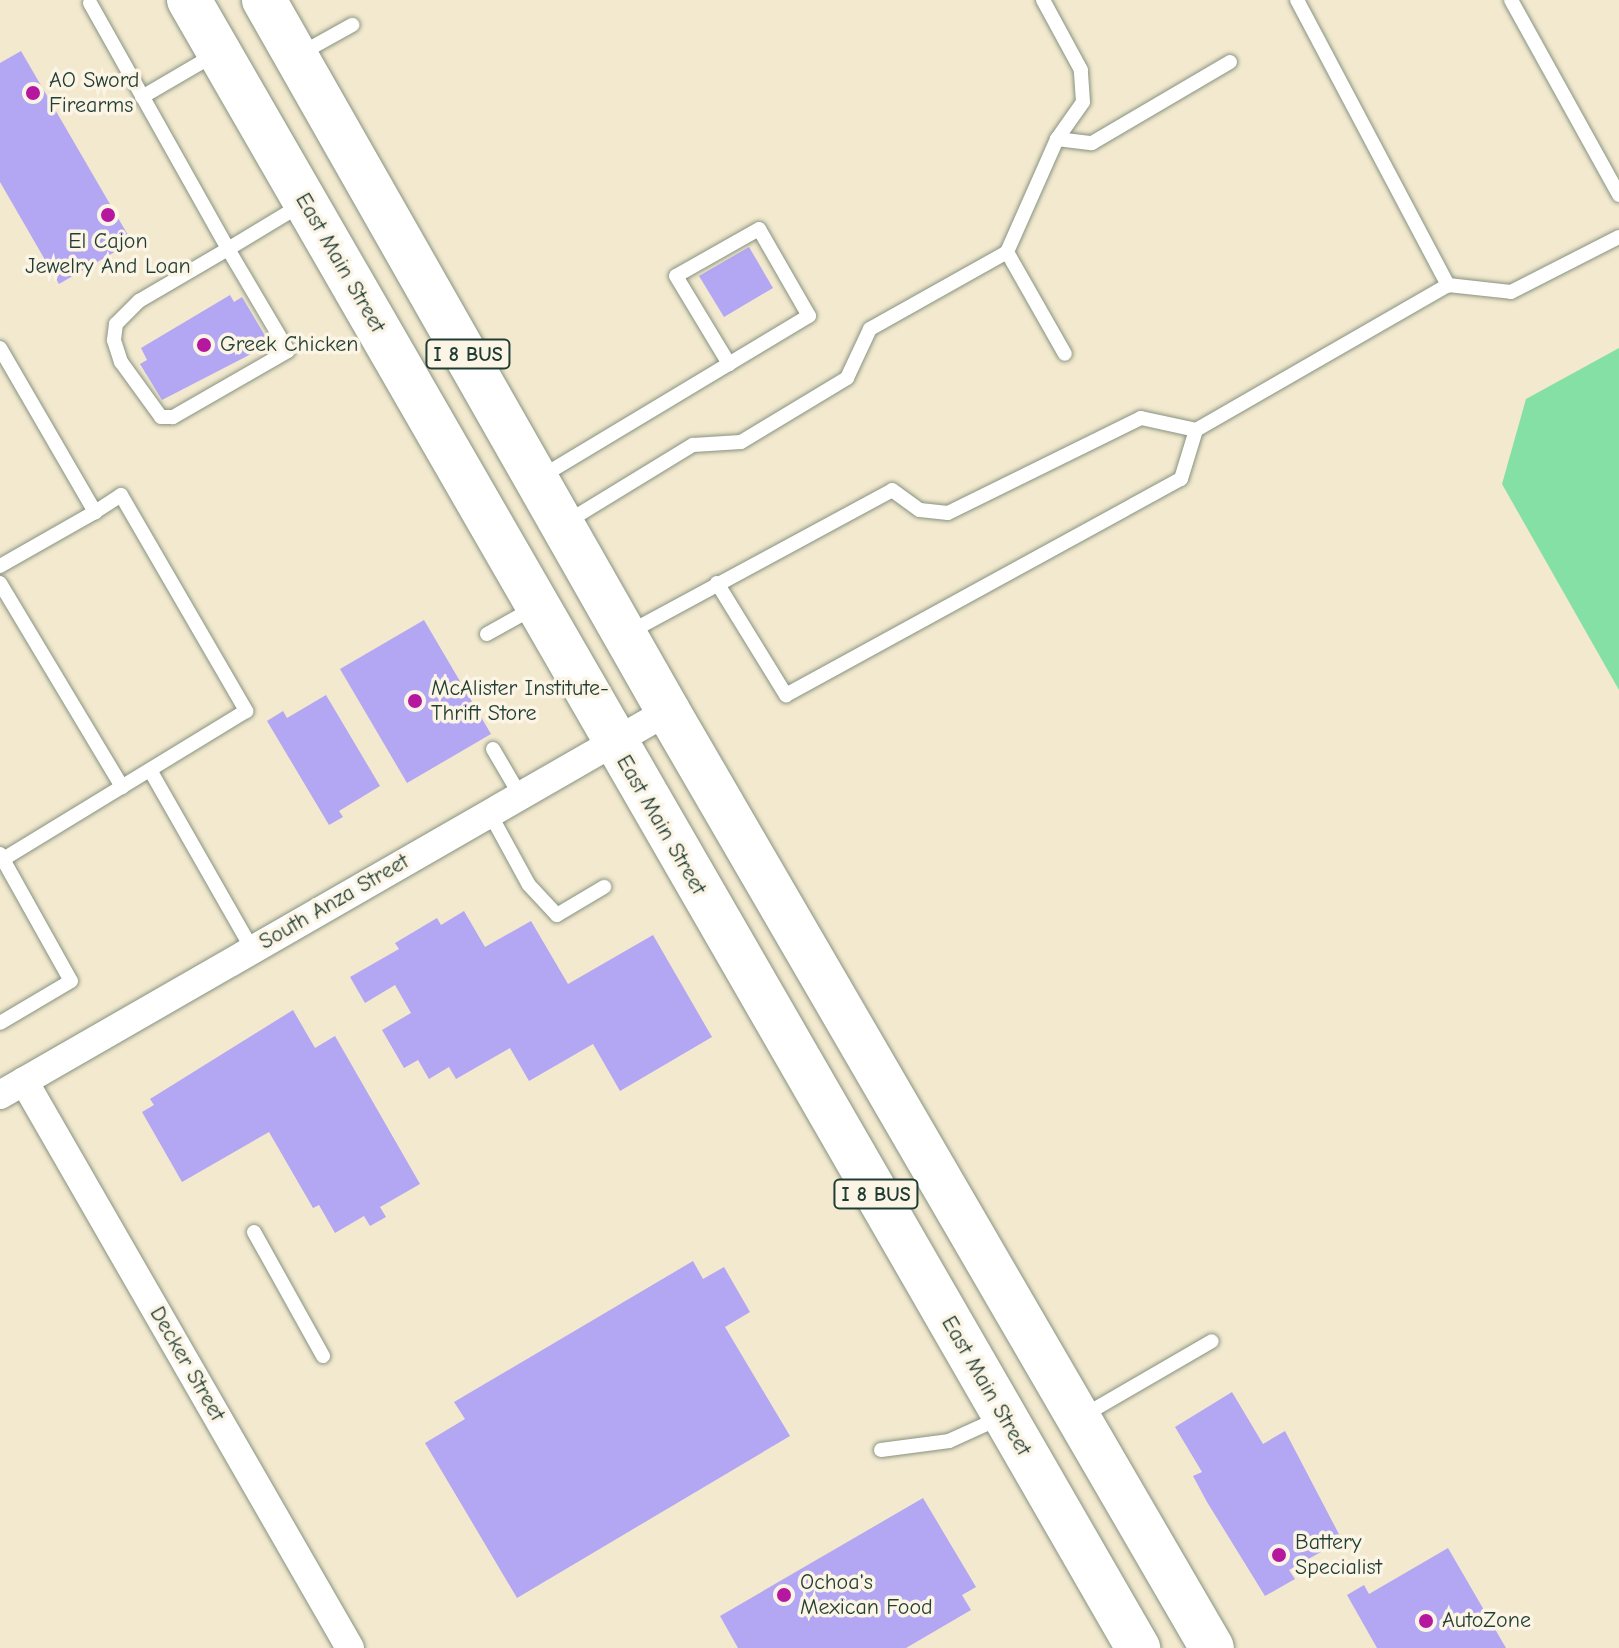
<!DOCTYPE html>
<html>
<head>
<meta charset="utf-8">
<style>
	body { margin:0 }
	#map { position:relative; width:1619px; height:1648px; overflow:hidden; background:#f2e9ce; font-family:"Comic Neue",sans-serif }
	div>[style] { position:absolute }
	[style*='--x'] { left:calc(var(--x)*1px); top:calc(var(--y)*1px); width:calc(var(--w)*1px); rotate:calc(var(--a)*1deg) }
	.green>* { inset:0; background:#85e0a6 }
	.building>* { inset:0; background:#b3a7f3 }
	.roads { filter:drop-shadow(0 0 2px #889381) drop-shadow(0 0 2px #889381) }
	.service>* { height:14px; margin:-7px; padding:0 7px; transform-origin:7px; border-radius:7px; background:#fff }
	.minor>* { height:28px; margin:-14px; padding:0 14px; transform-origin:14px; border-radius:14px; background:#fff }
	.primary>* { height:44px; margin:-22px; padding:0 22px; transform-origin:22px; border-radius:22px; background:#fff }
	.dots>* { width:22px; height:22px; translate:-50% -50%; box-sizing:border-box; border:4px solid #fcf5e5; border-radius:50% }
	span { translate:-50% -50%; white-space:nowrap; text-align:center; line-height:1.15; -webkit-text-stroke:7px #fcf5e5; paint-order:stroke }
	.shield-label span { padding:2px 6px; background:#fcf5e5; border:2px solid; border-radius:6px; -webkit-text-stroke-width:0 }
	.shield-label { font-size:20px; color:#1f3d34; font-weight:700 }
	.poi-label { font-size:22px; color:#1f3d34 }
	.left { translate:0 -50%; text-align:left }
	.street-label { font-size:22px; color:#1f3d34 }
</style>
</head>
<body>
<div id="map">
	<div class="green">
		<div style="clip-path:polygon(1619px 348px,1619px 690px,1502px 484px,1526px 399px)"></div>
	</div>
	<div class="building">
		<div style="clip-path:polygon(21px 51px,132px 242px,59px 284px,0 182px,0 63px)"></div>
		<div style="clip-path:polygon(749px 247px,773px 288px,724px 317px,699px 276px)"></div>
		<div style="clip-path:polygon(230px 295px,234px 302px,242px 297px,267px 339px,260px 343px,263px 348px,162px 400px,140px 364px,147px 360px,141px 348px)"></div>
		<div style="clip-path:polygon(424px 620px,491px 734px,407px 783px,340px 669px)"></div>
		<div style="clip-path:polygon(326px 695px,380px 786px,339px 811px,343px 817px,329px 825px,267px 721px,283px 711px,287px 718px)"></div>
		<div style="clip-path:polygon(464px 911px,485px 947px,531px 921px,568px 984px,653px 935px,712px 1037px,620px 1091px,593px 1044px,529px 1081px,510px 1048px,456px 1079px,449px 1067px,429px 1079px,418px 1060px,404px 1068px,382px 1030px,411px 1013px,395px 985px,365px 1003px,350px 977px,399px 949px,395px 943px,437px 918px,441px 925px)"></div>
		<div style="clip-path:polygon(293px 1010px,315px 1048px,335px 1036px,420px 1184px,380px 1207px,386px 1217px,370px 1226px,364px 1216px,335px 1233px,319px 1205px,313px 1208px,269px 1132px,182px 1182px,142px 1112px,154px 1105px,150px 1099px)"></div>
		<div style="clip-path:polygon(693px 1261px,703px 1279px,724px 1267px,750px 1312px,725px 1327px,790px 1436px,517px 1598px,425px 1443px,465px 1419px,454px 1402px)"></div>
		<div style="clip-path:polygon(1232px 1392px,1263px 1444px,1285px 1431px,1342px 1540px,1289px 1570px,1295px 1579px,1265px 1596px,1207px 1502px,1193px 1476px,1202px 1472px,1175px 1427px)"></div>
		<div style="clip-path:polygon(923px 1498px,976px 1587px,962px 1595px,971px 1610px,906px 1648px,738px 1648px,720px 1616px)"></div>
		<div style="clip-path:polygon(1448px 1548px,1506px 1648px,1377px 1648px,1347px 1595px,1364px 1585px,1369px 1594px)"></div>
	</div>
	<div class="roads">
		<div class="service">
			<div style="--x:1297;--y:0;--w:323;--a:62.1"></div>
			<div style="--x:1448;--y:285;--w:63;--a:6.3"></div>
			<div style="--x:1511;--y:292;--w:121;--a:-27"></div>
			<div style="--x:1511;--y:0;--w:223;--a:61"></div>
			<div style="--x:90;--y:3;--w:282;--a:60.7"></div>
			<div style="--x:228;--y:249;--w:85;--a:-31.1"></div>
			<div style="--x:300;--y:54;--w:60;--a:-29.1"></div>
			<div style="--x:142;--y:97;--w:83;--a:-30.3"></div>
			<div style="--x:1057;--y:139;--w:35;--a:7"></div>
			<div style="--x:1092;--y:143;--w:160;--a:-30.4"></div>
			<div style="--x:228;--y:249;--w:118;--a:59.5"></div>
			<div style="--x:288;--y:351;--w:133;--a:150.1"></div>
			<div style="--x:173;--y:417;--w:12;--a:180"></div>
			<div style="--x:161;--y:417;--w:68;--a:-126"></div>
			<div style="--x:121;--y:362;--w:23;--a:-108"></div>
			<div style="--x:114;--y:340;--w:16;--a:-83"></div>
			<div style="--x:116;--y:324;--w:33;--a:-45"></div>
			<div style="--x:139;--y:301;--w:103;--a:-30.3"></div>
			<div style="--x:1007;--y:252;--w:117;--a:60.4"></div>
			<div style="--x:0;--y:348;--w:190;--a:59.9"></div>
			<div style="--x:95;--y:512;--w:31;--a:-33"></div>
			<div style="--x:121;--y:495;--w:250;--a:59.9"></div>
			<div style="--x:246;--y:711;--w:288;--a:148.6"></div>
			<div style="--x:539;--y:478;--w:315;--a:-31"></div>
			<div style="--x:809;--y:316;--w:100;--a:-119.9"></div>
			<div style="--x:759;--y:229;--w:95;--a:150.5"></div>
			<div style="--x:676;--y:276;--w:103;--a:58.9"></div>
			<div style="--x:565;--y:523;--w:150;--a:-31.4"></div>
			<div style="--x:693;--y:445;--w:48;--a:-3.6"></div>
			<div style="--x:741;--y:442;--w:124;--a:-31.1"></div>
			<div style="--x:847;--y:378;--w:54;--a:-64.9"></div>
			<div style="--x:870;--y:329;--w:157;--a:-29.3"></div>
			<div style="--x:1007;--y:252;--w:124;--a:-66.1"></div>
			<div style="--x:1057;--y:139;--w:45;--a:-54.9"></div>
			<div style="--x:1083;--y:102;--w:32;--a:-94"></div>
			<div style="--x:1081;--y:70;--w:80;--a:-118.5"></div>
			<div style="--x:0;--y:566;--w:109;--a:-29.6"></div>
			<div style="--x:0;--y:583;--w:238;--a:59.1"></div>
			<div style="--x:717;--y:583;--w:132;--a:58.4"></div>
			<div style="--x:786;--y:695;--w:450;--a:-28.7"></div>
			<div style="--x:1181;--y:479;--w:51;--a:-73"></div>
			<div style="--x:1196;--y:430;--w:291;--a:-29.9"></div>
			<div style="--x:628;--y:633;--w:300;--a:-28.4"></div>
			<div style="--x:892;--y:490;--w:34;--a:36"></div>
			<div style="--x:920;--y:510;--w:28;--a:6"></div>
			<div style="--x:948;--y:513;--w:215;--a:-26.2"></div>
			<div style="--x:1141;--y:418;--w:56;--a:12.3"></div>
			<div style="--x:487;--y:634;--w:51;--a:-29.1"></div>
			<div style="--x:493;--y:749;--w:53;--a:59.6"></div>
			<div style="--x:150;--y:770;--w:206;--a:60.3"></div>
			<div style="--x:489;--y:812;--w:83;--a:61.3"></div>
			<div style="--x:529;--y:885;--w:41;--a:47"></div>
			<div style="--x:557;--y:915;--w:55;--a:-30.8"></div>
			<div style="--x:0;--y:854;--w:145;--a:60.8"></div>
			<div style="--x:71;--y:981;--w:82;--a:149.4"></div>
			<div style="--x:254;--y:1232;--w:142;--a:60.9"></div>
			<div style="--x:1081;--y:1417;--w:151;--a:-30.1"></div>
			<div style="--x:881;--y:1450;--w:69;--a:-7.5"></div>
			<div style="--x:949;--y:1441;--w:56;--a:-24.3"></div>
		</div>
		<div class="minor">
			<div style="--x:24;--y:1081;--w:654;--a:60.1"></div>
			<div style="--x:0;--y:1095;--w:771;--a:-29.89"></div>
		</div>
		<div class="primary">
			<div style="--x:189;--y:0;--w:1902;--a:60.06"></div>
			<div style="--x:264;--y:0;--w:818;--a:60.39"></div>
			<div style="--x:668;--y:711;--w:1083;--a:59.86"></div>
		</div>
	</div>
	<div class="dots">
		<div style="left:33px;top:93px;background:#b5179e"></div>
		<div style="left:108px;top:215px;background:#b5179e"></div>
		<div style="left:204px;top:345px;background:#b5179e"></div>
		<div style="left:415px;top:701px;background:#b5179e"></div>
		<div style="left:1279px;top:1555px;background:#b5179e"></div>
		<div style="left:784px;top:1595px;background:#b5179e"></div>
		<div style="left:1426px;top:1621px;background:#b5179e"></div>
	</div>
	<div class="shield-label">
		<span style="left:468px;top:354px">I 8 BUS</span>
		<span style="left:876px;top:1194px">I 8 BUS</span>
	</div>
	<div class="poi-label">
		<span class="left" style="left:49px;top:93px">AO Sword<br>Firearms</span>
		<span style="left:108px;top:254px">El Cajon<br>Jewelry And Loan</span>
		<span class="left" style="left:220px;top:345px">Greek Chicken</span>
		<span class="left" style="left:431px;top:701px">McAlister Institute-<br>Thrift Store</span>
		<span class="left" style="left:1295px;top:1555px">Battery<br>Specialist</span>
		<span class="left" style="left:800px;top:1595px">Ochoa's<br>Mexican Food</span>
		<span class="left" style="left:1442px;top:1621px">AutoZone</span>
	</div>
	<div class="street-label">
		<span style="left:340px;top:263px;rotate:60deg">East Main Street</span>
		<span style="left:661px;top:825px;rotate:60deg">East Main Street</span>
		<span style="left:334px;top:902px;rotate:-30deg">South Anza Street</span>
		<span style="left:187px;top:1364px;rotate:60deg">Decker Street</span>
		<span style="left:986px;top:1386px;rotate:60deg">East Main Street</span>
	</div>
</div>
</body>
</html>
